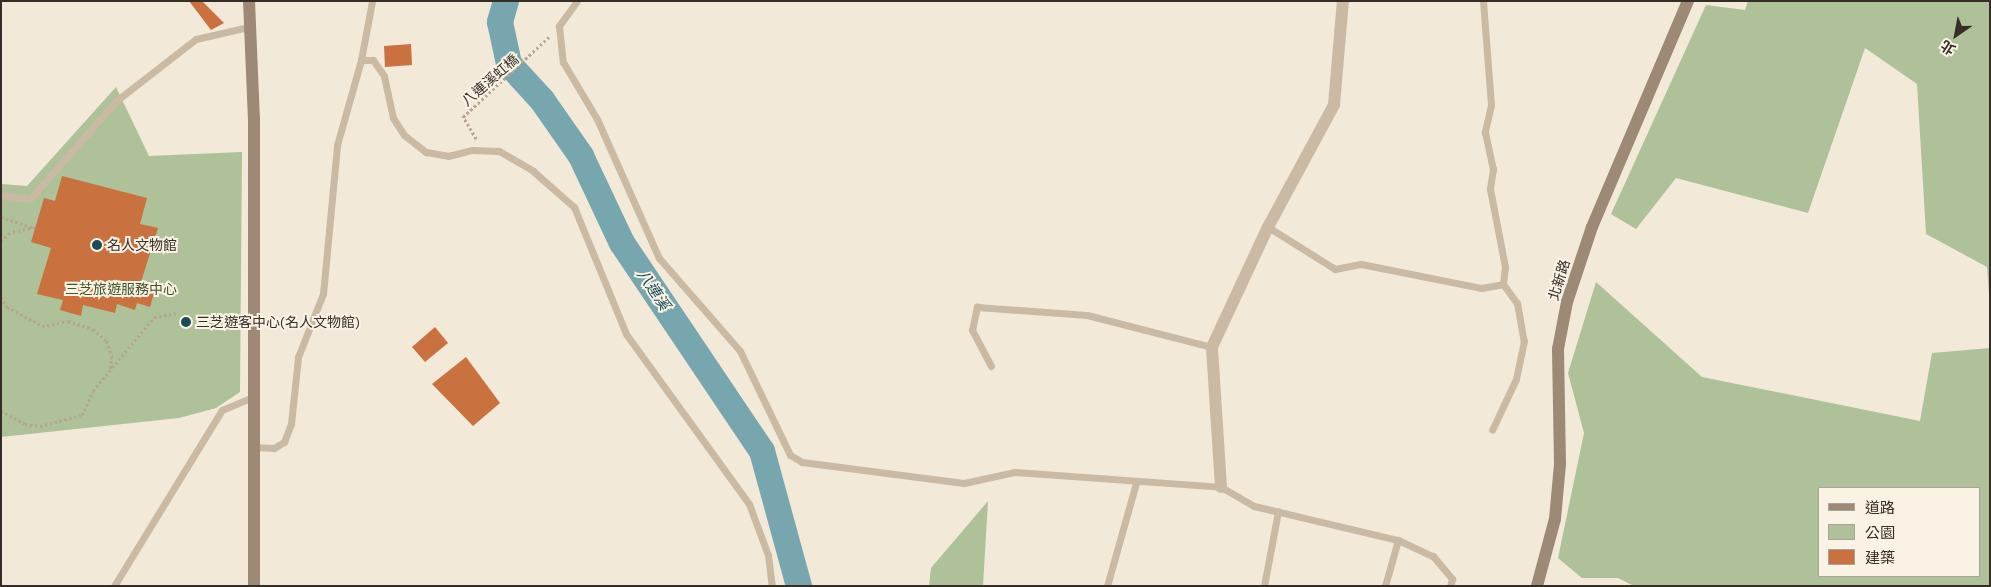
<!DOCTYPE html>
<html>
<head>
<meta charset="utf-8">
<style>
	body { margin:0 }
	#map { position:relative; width:1991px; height:587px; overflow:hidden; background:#f2e9d9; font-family:"Work Sans","Noto Sans TC",sans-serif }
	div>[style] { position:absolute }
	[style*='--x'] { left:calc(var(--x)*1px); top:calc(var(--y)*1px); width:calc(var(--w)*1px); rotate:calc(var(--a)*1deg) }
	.green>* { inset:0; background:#aec198 }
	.river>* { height:26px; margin:-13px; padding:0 13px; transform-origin:13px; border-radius:13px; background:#77a6af }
	.building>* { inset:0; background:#c9713f }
	.path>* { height:2.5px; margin-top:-1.25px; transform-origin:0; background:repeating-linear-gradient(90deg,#b6a48f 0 2.5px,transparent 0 5px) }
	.lane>* { height:7px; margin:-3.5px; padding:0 3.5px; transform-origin:3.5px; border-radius:3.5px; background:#cabaa4 }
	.street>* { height:12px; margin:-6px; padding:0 6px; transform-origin:6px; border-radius:6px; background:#cabaa4 }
	.secondary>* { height:12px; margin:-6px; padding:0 6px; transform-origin:6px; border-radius:6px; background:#9d8976 }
	.dots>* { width:14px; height:14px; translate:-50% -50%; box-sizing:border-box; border:2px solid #f9f2e5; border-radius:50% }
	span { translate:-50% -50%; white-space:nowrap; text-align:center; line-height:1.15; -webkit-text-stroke:4px #f9f2e5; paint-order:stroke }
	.street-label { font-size:14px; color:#352d26 }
	.poi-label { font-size:14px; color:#352d26 }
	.left { translate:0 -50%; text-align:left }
	.park-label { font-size:14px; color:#3f5429 }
	.water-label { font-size:15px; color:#1b4c57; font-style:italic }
	.frame { position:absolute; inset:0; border:2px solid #352d26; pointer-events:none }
	.legend { position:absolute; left:1818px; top:487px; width:162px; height:90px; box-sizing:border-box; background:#f9f2e5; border:1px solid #aba399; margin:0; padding:6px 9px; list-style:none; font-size:15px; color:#352d26 }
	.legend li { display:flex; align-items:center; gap:10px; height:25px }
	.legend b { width:25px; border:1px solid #aba399 }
	.north { position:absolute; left:1931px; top:10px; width:50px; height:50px; -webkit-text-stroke:4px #f9f2e5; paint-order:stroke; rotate:213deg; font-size:14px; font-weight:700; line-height:20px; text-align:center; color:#352d26 }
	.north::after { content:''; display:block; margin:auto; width:18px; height:22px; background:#352d26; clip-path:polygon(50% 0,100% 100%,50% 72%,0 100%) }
</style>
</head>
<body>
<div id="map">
	<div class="green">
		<div style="clip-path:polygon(1748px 1px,1990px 1px,1990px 306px,1987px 267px,1926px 234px,1917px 84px,1865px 48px,1808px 213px,1676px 178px,1636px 229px,1611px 214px,1706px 5px,1745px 10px)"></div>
		<div style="clip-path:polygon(116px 87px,149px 156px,242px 152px,240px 392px,216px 408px,179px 418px,1px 437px,1px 184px,27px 186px)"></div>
		<div style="clip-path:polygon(evenodd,1596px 282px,1702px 377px,1920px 421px,1932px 353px,1990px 348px,1990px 586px,1634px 586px,1618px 578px,1582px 578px,1558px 558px,1584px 433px,1568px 373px,1596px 282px,1820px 488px,1980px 488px,1980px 576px,1820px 576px,1820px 488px)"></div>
		<div style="clip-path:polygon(988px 501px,983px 586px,929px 586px,931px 568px)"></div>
	</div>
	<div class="river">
		<div style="--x:506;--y:1;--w:22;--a:106"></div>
		<div style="--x:500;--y:22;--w:43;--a:77.9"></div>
		<div style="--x:509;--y:64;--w:49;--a:47.5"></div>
		<div style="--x:542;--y:100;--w:68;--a:55.1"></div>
		<div style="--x:581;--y:156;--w:96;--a:64.8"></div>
		<div style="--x:622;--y:243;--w:251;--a:56.1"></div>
		<div style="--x:762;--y:451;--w:140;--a:74.7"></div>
	</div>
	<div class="building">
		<div style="clip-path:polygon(189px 1px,202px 1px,224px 23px,211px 30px)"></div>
		<div style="clip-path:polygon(411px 44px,412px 65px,385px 67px,384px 46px)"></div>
		<div style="clip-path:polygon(62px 176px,147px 198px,140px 224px,158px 228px,141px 282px,156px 286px,150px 307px,137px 303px,135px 310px,117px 304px,115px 313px,83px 305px,81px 316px,60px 310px,63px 300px,37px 294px,51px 248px,31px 242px,44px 198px,55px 201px)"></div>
		<div style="clip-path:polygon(435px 327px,448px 343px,425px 362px,412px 347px)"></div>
		<div style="clip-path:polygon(466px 357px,500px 403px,473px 426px,432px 384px)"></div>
	</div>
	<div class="path">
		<div style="--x:476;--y:139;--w:26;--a:-121"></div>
		<div style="--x:463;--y:117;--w:119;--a:-43"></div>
		<div style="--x:1;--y:217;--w:36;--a:18"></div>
		<div style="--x:35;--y:228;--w:25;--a:169"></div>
		<div style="--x:10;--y:233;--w:12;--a:138"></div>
		<div style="--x:1;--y:297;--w:12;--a:59"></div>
		<div style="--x:7;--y:307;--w:40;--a:28"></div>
		<div style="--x:42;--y:326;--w:26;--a:-11"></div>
		<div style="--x:68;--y:321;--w:26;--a:18"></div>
		<div style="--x:93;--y:329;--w:18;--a:41"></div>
		<div style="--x:107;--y:341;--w:16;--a:72"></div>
		<div style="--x:112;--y:356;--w:16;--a:97"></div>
		<div style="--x:1;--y:411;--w:27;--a:28"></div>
		<div style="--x:25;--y:424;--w:15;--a:8"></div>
		<div style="--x:40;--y:426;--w:43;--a:-14.7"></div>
		<div style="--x:82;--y:415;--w:26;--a:-65"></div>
		<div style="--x:93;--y:391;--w:96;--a:-50.5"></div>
		<div style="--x:154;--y:317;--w:22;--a:-10"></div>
	</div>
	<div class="lane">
		<div style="--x:577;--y:1;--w:31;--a:126"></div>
		<div style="--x:559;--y:26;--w:36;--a:84"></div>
		<div style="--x:563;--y:62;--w:66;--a:59.2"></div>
		<div style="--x:597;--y:119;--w:152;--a:66"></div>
		<div style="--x:659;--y:258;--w:123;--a:48.9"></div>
		<div style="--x:740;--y:351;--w:115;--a:64.3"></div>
		<div style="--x:790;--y:455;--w:14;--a:30"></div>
		<div style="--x:802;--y:462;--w:163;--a:7.4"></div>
		<div style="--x:964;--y:483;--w:51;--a:-12.4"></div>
		<div style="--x:1014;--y:472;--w:208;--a:4.1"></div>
		<div style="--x:1221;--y:487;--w:38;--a:30"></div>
		<div style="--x:1254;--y:506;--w:148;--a:13.3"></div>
		<div style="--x:1398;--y:540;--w:38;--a:25"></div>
		<div style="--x:1433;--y:556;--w:30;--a:50"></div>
		<div style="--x:1452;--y:579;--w:7;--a:106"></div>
		<div style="--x:1483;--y:1;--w:104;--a:85.6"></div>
		<div style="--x:1491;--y:105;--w:28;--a:103"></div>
		<div style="--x:1485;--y:132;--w:38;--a:78"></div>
		<div style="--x:1493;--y:169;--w:20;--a:99"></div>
		<div style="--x:1490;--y:189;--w:79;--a:79.1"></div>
		<div style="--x:1505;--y:267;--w:17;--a:97"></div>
		<div style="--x:1503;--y:284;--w:24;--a:54"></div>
		<div style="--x:1517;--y:303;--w:39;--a:80"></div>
		<div style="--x:1524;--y:341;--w:39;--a:102"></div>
		<div style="--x:1516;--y:379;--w:56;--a:115.2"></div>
		<div style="--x:361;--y:60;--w:60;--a:-79.4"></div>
		<div style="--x:1;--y:195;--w:29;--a:8"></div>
		<div style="--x:30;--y:199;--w:130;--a:-48.7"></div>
		<div style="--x:116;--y:101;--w:101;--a:-37.8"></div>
		<div style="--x:196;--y:39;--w:53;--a:-13"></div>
		<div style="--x:1268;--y:227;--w:79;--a:32.1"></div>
		<div style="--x:1335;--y:269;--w:26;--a:-11"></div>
		<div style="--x:1361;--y:264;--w:122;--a:11.3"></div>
		<div style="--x:1481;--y:288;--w:22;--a:-10"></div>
		<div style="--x:991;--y:366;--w:41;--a:-117.8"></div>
		<div style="--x:972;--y:330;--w:24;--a:-78"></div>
		<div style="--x:977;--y:307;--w:110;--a:4.2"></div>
		<div style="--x:1087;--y:315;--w:129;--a:14.4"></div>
		<div style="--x:253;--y:447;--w:21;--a:3"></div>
		<div style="--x:274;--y:448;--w:12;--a:-31"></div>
		<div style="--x:284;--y:442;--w:19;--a:-69"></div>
		<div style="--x:291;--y:424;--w:67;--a:-84"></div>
		<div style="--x:298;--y:357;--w:68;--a:-68.4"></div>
		<div style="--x:323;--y:294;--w:150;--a:-84.6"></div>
		<div style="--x:337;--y:145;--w:88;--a:-74.2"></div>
		<div style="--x:361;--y:60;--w:12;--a:0"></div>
		<div style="--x:373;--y:60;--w:19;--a:55"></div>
		<div style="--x:384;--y:76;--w:43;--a:77.9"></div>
		<div style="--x:393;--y:118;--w:20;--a:57"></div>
		<div style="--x:404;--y:135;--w:28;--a:38"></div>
		<div style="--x:426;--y:152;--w:22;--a:10"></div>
		<div style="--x:448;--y:156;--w:25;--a:-14"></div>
		<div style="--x:472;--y:150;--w:27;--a:2"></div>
		<div style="--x:499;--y:151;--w:39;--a:30"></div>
		<div style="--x:533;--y:171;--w:55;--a:41.3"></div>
		<div style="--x:574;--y:207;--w:137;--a:67.7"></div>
		<div style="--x:626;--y:334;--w:210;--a:54.1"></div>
		<div style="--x:749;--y:504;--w:54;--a:69.6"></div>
		<div style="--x:768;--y:555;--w:31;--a:83"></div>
		<div style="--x:114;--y:586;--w:206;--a:-58.5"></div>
		<div style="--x:222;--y:410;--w:33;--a:-23"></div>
		<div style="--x:1107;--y:586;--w:107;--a:-74.3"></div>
		<div style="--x:1264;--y:586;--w:76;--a:-79.4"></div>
		<div style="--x:1385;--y:586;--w:48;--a:-74.2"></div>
	</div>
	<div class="street">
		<div style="--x:1221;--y:487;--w:140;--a:-93.7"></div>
		<div style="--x:1212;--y:347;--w:132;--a:-65"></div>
		<div style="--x:1268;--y:227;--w:139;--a:-61.6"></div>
		<div style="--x:1334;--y:105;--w:104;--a:-85.1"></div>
	</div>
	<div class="secondary">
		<div style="--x:249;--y:1;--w:117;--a:87.6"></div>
		<div style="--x:254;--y:118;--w:468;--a:90"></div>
		<div style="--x:1537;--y:586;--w:69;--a:-75"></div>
		<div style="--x:1555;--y:519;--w:55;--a:-84.8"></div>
		<div style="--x:1560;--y:464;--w:115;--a:-91"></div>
		<div style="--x:1558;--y:349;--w:48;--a:-79.2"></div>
		<div style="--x:1567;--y:302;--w:79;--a:-71.6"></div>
		<div style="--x:1592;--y:227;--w:246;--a:-67"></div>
	</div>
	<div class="dots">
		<div style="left:97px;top:245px;background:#1b4c57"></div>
		<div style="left:186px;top:322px;background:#1b4c57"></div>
	</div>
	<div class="street-label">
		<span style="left:490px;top:80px;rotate:-41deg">八連溪虹橋</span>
		<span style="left:1559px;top:280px;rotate:-73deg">北新路</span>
	</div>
	<div class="poi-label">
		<span class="left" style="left:107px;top:245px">名人文物館</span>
		<span class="left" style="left:196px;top:322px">三芝遊客中心(名人文物館)</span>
	</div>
	<div class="park-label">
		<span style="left:121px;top:289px">三芝旅遊服務中心</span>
	</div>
	<div class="water-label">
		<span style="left:653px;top:290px;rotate:56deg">八連溪</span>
	</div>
	<div class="frame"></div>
	<ul class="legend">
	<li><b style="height:6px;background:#9d8976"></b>道路</li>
	<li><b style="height:14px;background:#aec198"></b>公園</li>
	<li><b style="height:14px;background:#c9713f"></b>建築</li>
	</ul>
	<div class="north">北</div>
</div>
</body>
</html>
